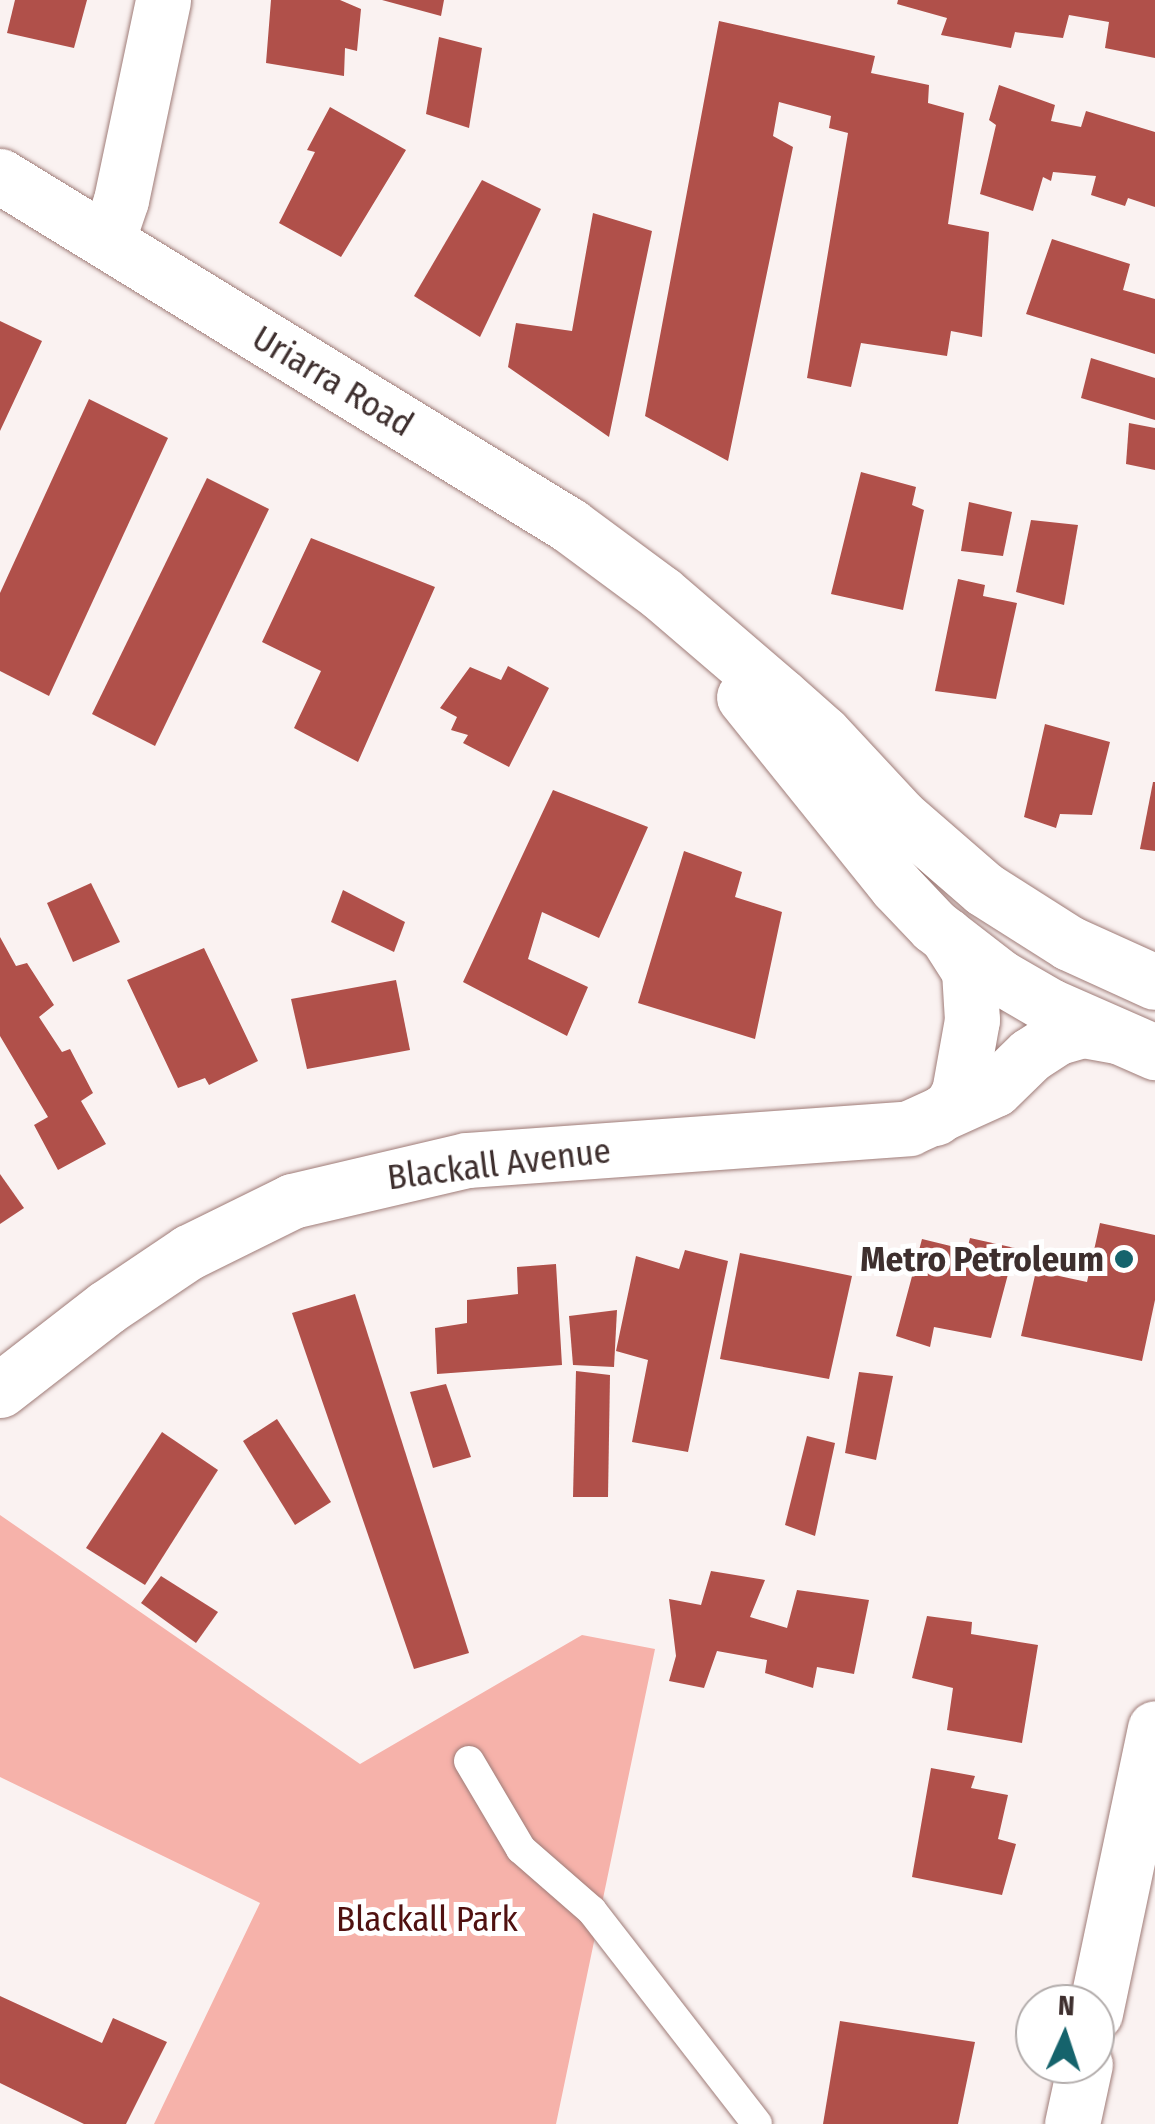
<!DOCTYPE html>
<html>
<head>
<meta charset="utf-8">
<style>
	body { margin:0 }
	#map { position:relative; width:1155px; height:2124px; overflow:hidden; background:#faf2f1; font-family:"Fira Sans Condensed",sans-serif }
	div>[style] { position:absolute }
	[style*='--x'] { left:calc(var(--x)*1px); top:calc(var(--y)*1px); width:calc(var(--w)*1px); rotate:calc(var(--a)*1deg) }
	.green>* { inset:0; background:#f6b2aa }
	.building>* { inset:0; background:#b0504a }
	.roads { filter:drop-shadow(0 0 2px #9f7c78) drop-shadow(0 0 2px #9f7c78) }
	.service>* { height:30px; margin:-15px; padding:0 15px; transform-origin:15px; border-radius:15px; background:#fff }
	.minor>* { height:55px; margin:-27.5px; padding:0 27.5px; transform-origin:27.5px; border-radius:27.5px; background:#fff }
	.tertiary>* { height:55px; margin:-27.5px; padding:0 27.5px; transform-origin:27.5px; border-radius:27.5px; background:#fff }
	.secondary>* { height:55px; margin:-27.5px; padding:0 27.5px; transform-origin:27.5px; border-radius:27.5px; background:#fff }
	.dots>* { width:28px; height:28px; translate:-50% -50%; box-sizing:border-box; border:5px solid #fff; border-radius:50% }
	span { translate:-50% -50%; white-space:nowrap; text-align:center; line-height:1.15; -webkit-text-stroke:10px #fff; paint-order:stroke }
	.street-label { font-size:35px; color:#3e2f2e }
	.poi-label { font-size:35px; color:#3e2f2e; font-weight:700 }
	.right { translate:-100% -50%; text-align:right }
	.park-label { font-size:35px; color:#501110 }
	.north { position:absolute; left:1015px; top:1984px; width:100px; height:100px; box-sizing:border-box; background:#fff; border:2px solid #b2acab; border-radius:50%; rotate:3deg; font-size:28px; font-weight:700; line-height:40px; text-align:center; color:#3e2f2e }
	.north::after { content:''; display:block; margin:auto; width:35px; height:45px; background:#15636c; clip-path:polygon(50% 0,100% 100%,50% 72%,0 100%) }
</style>
</head>
<body>
<div id="map">
	<div class="green">
		<div style="clip-path:polygon(0 1515px,360px 1764px,582px 1635px,655px 1649px,556px 2124px,154px 2124px,260px 1903px,0 1777px)"></div>
	</div>
	<div class="building">
		<div style="clip-path:polygon(15px 0,87px 0,74px 48px,7px 33px)"></div>
		<div style="clip-path:polygon(271px 0,340px 0,361px 9px,357px 51px,345px 48px,344px 76px,266px 63px)"></div>
		<div style="clip-path:polygon(382px 0,444px 0,441px 16px)"></div>
		<div style="clip-path:polygon(898px 0,1155px 0,1155px 58px,1105px 48px,1109px 22px,1069px 15px,1063px 38px,1015px 32px,1011px 48px,941px 35px,947px 18px,897px 4px)"></div>
		<div style="clip-path:polygon(719px 21px,875px 56px,871px 73px,929px 85px,928px 103px,964px 113px,948px 224px,989px 232px,982px 337px,951px 331px,947px 356px,861px 343px,851px 387px,807px 378px,848px 133px,829px 128px,831px 116px,779px 102px,773px 136px,793px 147px,728px 461px,645px 416px)"></div>
		<div style="clip-path:polygon(439px 37px,482px 48px,469px 128px,426px 114px)"></div>
		<div style="clip-path:polygon(999px 85px,1055px 105px,1051px 121px,1081px 127px,1086px 111px,1155px 132px,1155px 207px,1128px 198px,1125px 206px,1091px 195px,1096px 176px,1053px 172px,1051px 181px,1043px 177px,1033px 211px,980px 194px,996px 125px,989px 120px)"></div>
		<div style="clip-path:polygon(330px 107px,406px 150px,341px 257px,279px 223px,315px 152px,307px 150px)"></div>
		<div style="clip-path:polygon(482px 180px,541px 209px,480px 337px,414px 296px)"></div>
		<div style="clip-path:polygon(593px 213px,652px 231px,609px 437px,508px 367px,516px 323px,572px 331px)"></div>
		<div style="clip-path:polygon(1052px 239px,1130px 264px,1123px 290px,1155px 299px,1155px 354px,1026px 314px)"></div>
		<div style="clip-path:polygon(0 321px,42px 341px,0 431px)"></div>
		<div style="clip-path:polygon(1091px 358px,1155px 378px,1155px 420px,1081px 398px)"></div>
		<div style="clip-path:polygon(89px 399px,168px 438px,49px 696px,0 671px,0 593px)"></div>
		<div style="clip-path:polygon(1129px 423px,1155px 428px,1155px 470px,1126px 464px)"></div>
		<div style="clip-path:polygon(861px 472px,916px 487px,912px 505px,924px 510px,903px 610px,831px 594px)"></div>
		<div style="clip-path:polygon(207px 478px,269px 509px,155px 746px,92px 714px)"></div>
		<div style="clip-path:polygon(969px 502px,1012px 512px,1003px 556px,961px 551px)"></div>
		<div style="clip-path:polygon(1031px 520px,1078px 525px,1064px 605px,1016px 592px)"></div>
		<div style="clip-path:polygon(311px 538px,435px 587px,358px 762px,294px 728px,321px 671px,262px 642px)"></div>
		<div style="clip-path:polygon(958px 579px,985px 585px,983px 596px,1017px 603px,996px 699px,935px 691px)"></div>
		<div style="clip-path:polygon(508px 666px,549px 688px,509px 767px,463px 743px,468px 735px,451px 730px,457px 717px,440px 708px,470px 667px,501px 680px)"></div>
		<div style="clip-path:polygon(1045px 724px,1110px 742px,1092px 815px,1060px 814px,1056px 828px,1024px 817px)"></div>
		<div style="clip-path:polygon(1153px 782px,1155px 782px,1155px 851px,1140px 849px)"></div>
		<div style="clip-path:polygon(553px 790px,648px 827px,599px 938px,542px 912px,528px 959px,588px 987px,567px 1036px,463px 982px)"></div>
		<div style="clip-path:polygon(684px 851px,742px 872px,735px 897px,782px 912px,755px 1039px,638px 1003px)"></div>
		<div style="clip-path:polygon(91px 883px,120px 942px,73px 962px,47px 903px)"></div>
		<div style="clip-path:polygon(343px 890px,405px 922px,394px 952px,331px 922px)"></div>
		<div style="clip-path:polygon(0 937px,16px 966px,27px 963px,54px 1005px,39px 1017px,62px 1052px,70px 1049px,93px 1093px,81px 1101px,106px 1144px,58px 1170px,34px 1125px,48px 1117px,0 1036px)"></div>
		<div style="clip-path:polygon(204px 948px,258px 1061px,209px 1085px,205px 1078px,178px 1088px,127px 980px)"></div>
		<div style="clip-path:polygon(396px 980px,410px 1050px,307px 1069px,291px 999px)"></div>
		<div style="clip-path:polygon(0 1174px,24px 1208px,0 1224px)"></div>
		<div style="clip-path:polygon(1100px 1223px,1155px 1235px,1155px 1300px,1142px 1361px,1021px 1336px,1036px 1271px,1087px 1282px)"></div>
		<div style="clip-path:polygon(970px 1238px,1015px 1248px,991px 1338px,934px 1327px,930px 1347px,896px 1336px,922px 1239px,967px 1250px)"></div>
		<div style="clip-path:polygon(685px 1250px,728px 1261px,688px 1452px,632px 1442px,648px 1360px,616px 1351px,636px 1256px,679px 1269px)"></div>
		<div style="clip-path:polygon(740px 1253px,852px 1276px,829px 1379px,720px 1359px)"></div>
		<div style="clip-path:polygon(556px 1264px,562px 1365px,437px 1374px,435px 1328px,467px 1323px,467px 1300px,518px 1294px,517px 1267px)"></div>
		<div style="clip-path:polygon(355px 1294px,469px 1653px,414px 1669px,292px 1313px)"></div>
		<div style="clip-path:polygon(617px 1310px,614px 1367px,573px 1365px,569px 1316px)"></div>
		<div style="clip-path:polygon(576px 1371px,610px 1375px,608px 1497px,573px 1497px)"></div>
		<div style="clip-path:polygon(859px 1372px,893px 1376px,876px 1460px,845px 1453px)"></div>
		<div style="clip-path:polygon(446px 1384px,471px 1457px,433px 1468px,410px 1392px)"></div>
		<div style="clip-path:polygon(277px 1419px,331px 1502px,295px 1525px,243px 1441px)"></div>
		<div style="clip-path:polygon(162px 1432px,218px 1470px,145px 1585px,86px 1548px)"></div>
		<div style="clip-path:polygon(807px 1436px,835px 1443px,815px 1536px,785px 1525px)"></div>
		<div style="clip-path:polygon(711px 1571px,765px 1580px,750px 1617px,787px 1628px,797px 1590px,869px 1600px,854px 1674px,817px 1667px,813px 1688px,765px 1673px,767px 1660px,717px 1651px,704px 1688px,669px 1681px,676px 1656px,669px 1599px,701px 1605px)"></div>
		<div style="clip-path:polygon(161px 1576px,218px 1612px,196px 1643px,141px 1603px)"></div>
		<div style="clip-path:polygon(927px 1616px,972px 1622px,971px 1634px,1038px 1645px,1022px 1743px,947px 1730px,953px 1688px,912px 1678px)"></div>
		<div style="clip-path:polygon(931px 1768px,975px 1776px,971px 1788px,1008px 1795px,998px 1839px,1016px 1844px,1002px 1895px,912px 1877px)"></div>
		<div style="clip-path:polygon(0 1996px,102px 2043px,113px 2018px,167px 2042px,126px 2124px,84px 2124px,0 2083px)"></div>
		<div style="clip-path:polygon(840px 2021px,975px 2042px,958px 2124px,823px 2124px)"></div>
	</div>
	<div class="roads">
		<div class="service">
			<div style="--x:469;--y:1761;--w:102;--a:59.4"></div>
			<div style="--x:521;--y:1849;--w:94;--a:41.1"></div>
			<div style="--x:592;--y:1911;--w:269;--a:52.2"></div>
		</div>
		<div class="minor">
			<div style="--x:107;--y:241;--w:43;--a:-71.1"></div>
			<div style="--x:121;--y:200;--w:204;--a:-78.1"></div>
			<div style="--x:935;--y:1118;--w:21;--a:-37"></div>
			<div style="--x:952;--y:1105;--w:15;--a:-62"></div>
			<div style="--x:959;--y:1092;--w:73;--a:-79.8"></div>
			<div style="--x:972;--y:1020;--w:49;--a:-93.5"></div>
			<div style="--x:969;--y:971;--w:43;--a:-122.6"></div>
			<div style="--x:0;--y:1390;--w:135;--a:-37.8"></div>
			<div style="--x:107;--y:1307;--w:99;--a:-33.9"></div>
			<div style="--x:189;--y:1252;--w:115;--a:-26.3"></div>
			<div style="--x:292;--y:1201;--w:180;--a:-13.2"></div>
			<div style="--x:467;--y:1160;--w:443;--a:-4.1"></div>
			<div style="--x:909;--y:1128;--w:94;--a:-24.4"></div>
			<div style="--x:995;--y:1089;--w:49;--a:-44.2"></div>
			<div style="--x:1030;--y:1055;--w:33;--a:-33"></div>
			<div style="--x:1058;--y:1037;--w:26;--a:-16"></div>
			<div style="--x:1083;--y:1030;--w:35;--a:10"></div>
		</div>
		<div class="tertiary">
			<div style="--x:1095;--y:2013;--w:291;--a:-78.1"></div>
			<div style="--x:1072;--y:2124;--w:61;--a:-77.8"></div>
		</div>
		<div class="secondary">
			<div style="--x:0;--y:176;--w:668;--a:31.52"></div>
			<div style="--x:569;--y:525;--w:114;--a:36.5"></div>
			<div style="--x:661;--y:593;--w:158;--a:40.6"></div>
			<div style="--x:781;--y:696;--w:56;--a:41.4"></div>
			<div style="--x:823;--y:733;--w:113;--a:47.1"></div>
			<div style="--x:900;--y:816;--w:111;--a:41"></div>
			<div style="--x:984;--y:889;--w:101;--a:32.4"></div>
			<div style="--x:1069;--y:943;--w:94;--a:24.4"></div>
			<div style="--x:744;--y:697;--w:243;--a:51.2"></div>
			<div style="--x:896;--y:886;--w:55;--a:46.5"></div>
			<div style="--x:934;--y:926;--w:83;--a:37.7"></div>
			<div style="--x:1000;--y:977;--w:58;--a:30.1"></div>
			<div style="--x:1050;--y:1006;--w:115;--a:23.7"></div>
		</div>
	</div>
	<div class="dots">
		<div style="left:1124px;top:1259px;background:#15636c"></div>
	</div>
	<div class="street-label">
		<span style="left:333px;top:381px;rotate:31deg">Uriarra Road</span>
		<span style="left:499px;top:1164px;rotate:-7deg">Blackall Avenue</span>
	</div>
	<div class="poi-label">
		<span class="right" style="left:1104px;top:1259px">Metro Petroleum</span>
	</div>
	<div class="park-label">
		<span style="left:427px;top:1919px">Blackall Park</span>
	</div>
	<div class="north">N</div>
</div>
</body>
</html>
